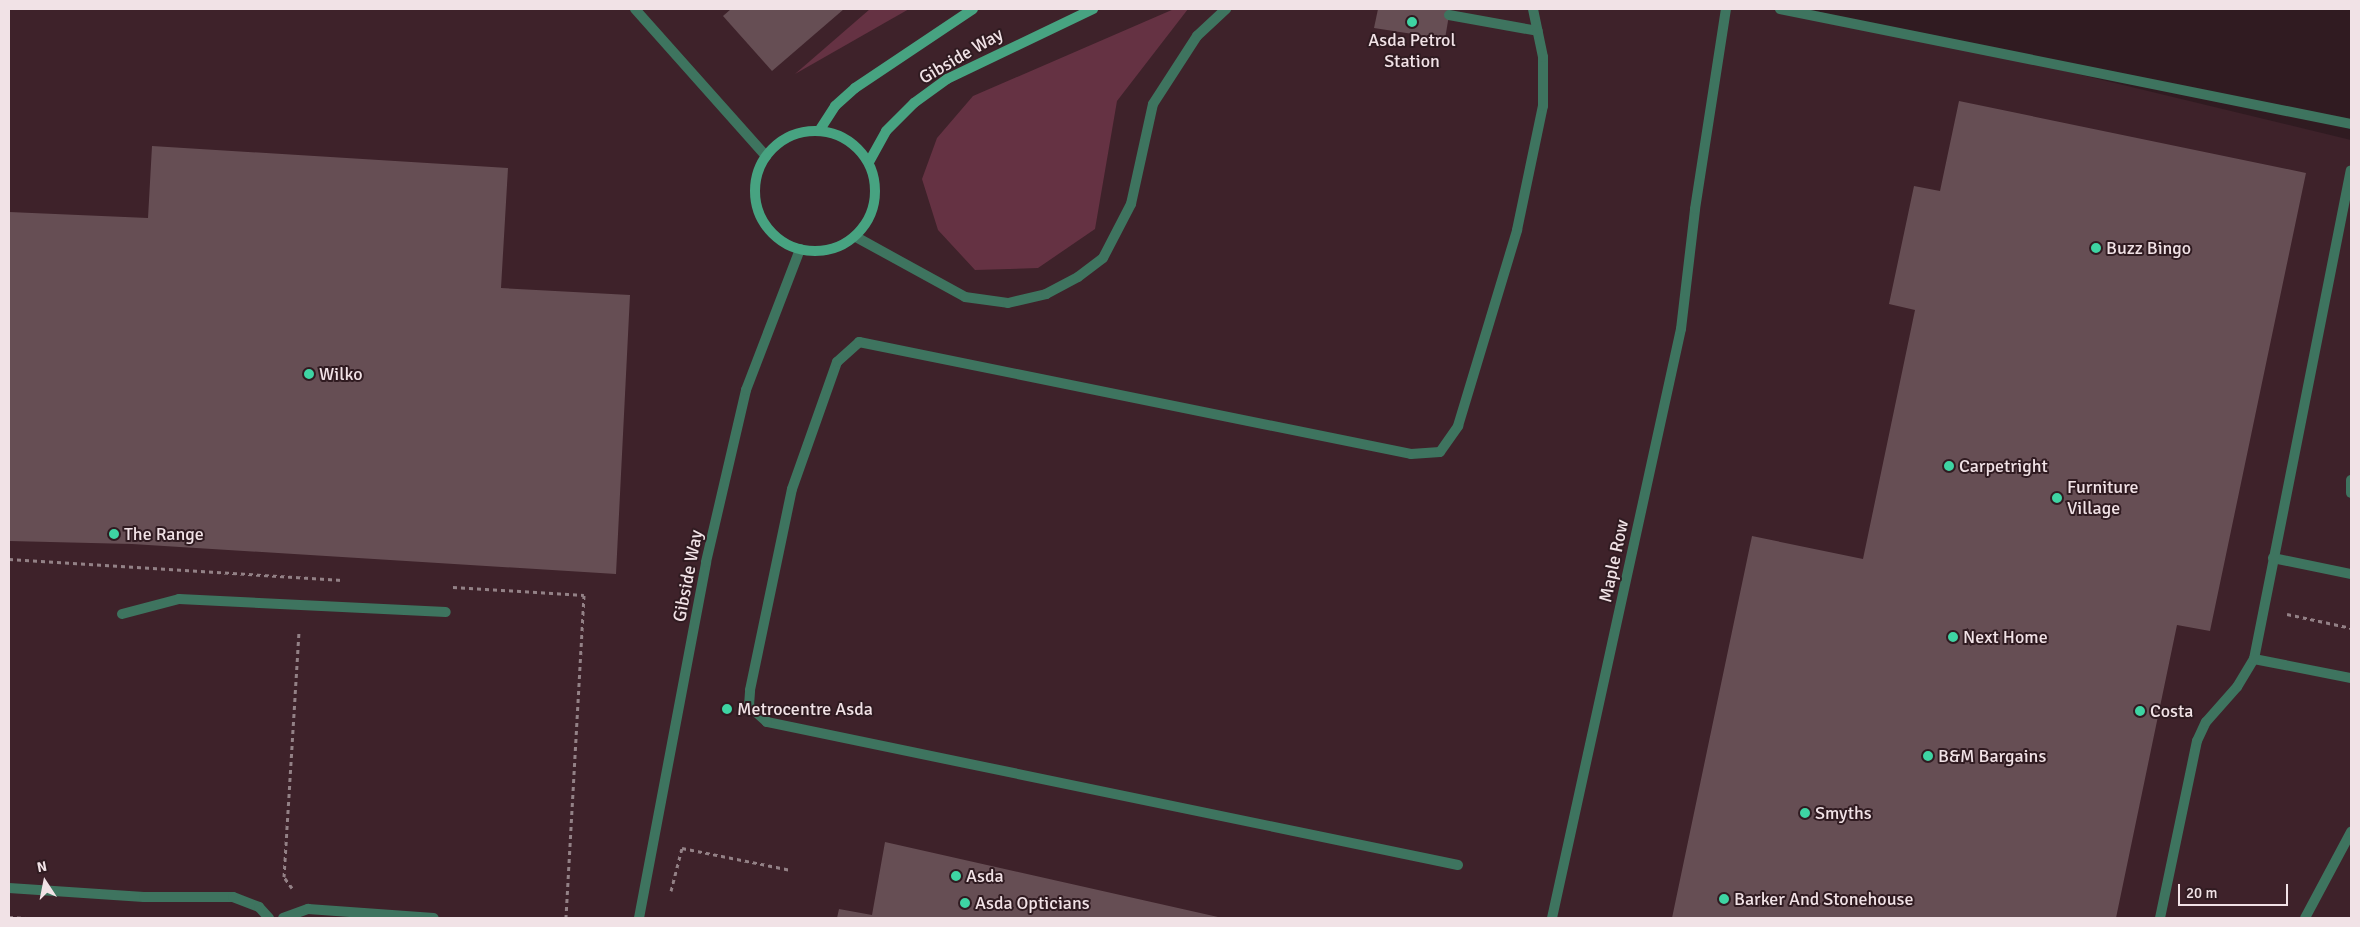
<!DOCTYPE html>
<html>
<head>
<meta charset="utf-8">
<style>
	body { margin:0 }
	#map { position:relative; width:2360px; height:927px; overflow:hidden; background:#301b21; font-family:Signika,sans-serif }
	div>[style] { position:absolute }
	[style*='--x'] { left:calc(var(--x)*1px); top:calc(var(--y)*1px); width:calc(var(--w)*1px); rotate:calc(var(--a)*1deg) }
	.built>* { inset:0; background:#3e222a }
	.green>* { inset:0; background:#653243 }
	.building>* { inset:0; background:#664e54 }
	.path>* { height:3px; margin-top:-1.5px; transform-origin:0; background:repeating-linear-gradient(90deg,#938186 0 4px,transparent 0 8px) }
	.lane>* { height:10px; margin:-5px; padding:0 5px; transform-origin:5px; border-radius:5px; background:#3e745f }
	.street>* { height:10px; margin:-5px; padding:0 5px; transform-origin:5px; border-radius:5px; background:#3e745f }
	.secondary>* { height:10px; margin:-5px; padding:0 5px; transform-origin:5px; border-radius:5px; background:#47a381 }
	.secondary>.ring { margin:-5px; padding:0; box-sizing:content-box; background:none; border:10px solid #47a381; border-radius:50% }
	.dots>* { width:14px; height:14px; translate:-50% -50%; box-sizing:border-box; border:2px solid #301b21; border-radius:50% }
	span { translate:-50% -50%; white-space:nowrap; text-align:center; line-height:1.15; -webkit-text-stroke:4px #301b21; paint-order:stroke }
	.poi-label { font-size:18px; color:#f1e2e6 }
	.left { translate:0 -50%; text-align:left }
	.street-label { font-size:18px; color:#f1e2e6 }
	.frame { position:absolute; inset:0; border:10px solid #f1e2e6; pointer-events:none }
	.north { position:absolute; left:20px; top:857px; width:50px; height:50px; -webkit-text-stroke:4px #301b21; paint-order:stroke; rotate:349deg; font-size:14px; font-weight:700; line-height:20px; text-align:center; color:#f1e2e6 }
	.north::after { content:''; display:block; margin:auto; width:18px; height:22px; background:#f1e2e6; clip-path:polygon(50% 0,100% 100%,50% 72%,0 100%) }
	.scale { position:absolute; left:2178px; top:884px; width:110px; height:22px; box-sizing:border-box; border:2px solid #f1e2e6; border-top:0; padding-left:6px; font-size:15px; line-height:18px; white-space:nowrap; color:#f1e2e6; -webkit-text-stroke:4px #301b21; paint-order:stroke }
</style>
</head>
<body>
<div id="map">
	<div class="built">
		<div style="clip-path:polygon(9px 9px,1808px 9px,2351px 140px,2351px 918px,9px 918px)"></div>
	</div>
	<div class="green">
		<div style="clip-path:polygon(870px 9px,909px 9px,795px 74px)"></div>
		<div style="clip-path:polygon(1174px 9px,1188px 9px,1117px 101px,1095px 229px,1038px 268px,975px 270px,938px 230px,922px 179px,937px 138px,973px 96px)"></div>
	</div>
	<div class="building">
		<div style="clip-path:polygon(731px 9px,844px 9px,772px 71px,723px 16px)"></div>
		<div style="clip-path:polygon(1378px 9px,1450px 9px,1445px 39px,1374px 28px)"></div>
		<div style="clip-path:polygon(1959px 101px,2306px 173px,2210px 631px,2177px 625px,2116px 918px,1672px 918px,1752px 536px,1863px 559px,1915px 310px,1889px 304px,1914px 186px,1940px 191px)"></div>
		<div style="clip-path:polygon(152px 146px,508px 168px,501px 288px,630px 295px,616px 574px,132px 544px,9px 541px,9px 212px,148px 218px)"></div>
		<div style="clip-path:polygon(885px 842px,1218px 917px,1218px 918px,837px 918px,839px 909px,872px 915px)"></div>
	</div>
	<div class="path">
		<div style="--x:9;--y:559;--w:334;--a:3.6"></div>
		<div style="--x:453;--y:587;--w:131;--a:3.5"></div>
		<div style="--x:584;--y:595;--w:324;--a:93.2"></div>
		<div style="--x:2287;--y:614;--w:66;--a:12.3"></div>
		<div style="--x:292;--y:888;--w:14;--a:-126"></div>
		<div style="--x:284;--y:877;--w:247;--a:-86.5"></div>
		<div style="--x:671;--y:891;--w:44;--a:-75.7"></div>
		<div style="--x:682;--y:848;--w:111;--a:11.4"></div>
		<div style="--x:9;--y:917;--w:17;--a:3"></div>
	</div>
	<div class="lane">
		<div style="--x:635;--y:9;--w:197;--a:48.3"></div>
		<div style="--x:1780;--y:9;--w:582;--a:11.39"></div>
		<div style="--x:1449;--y:15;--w:90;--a:10.2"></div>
		<div style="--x:856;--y:237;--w:124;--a:28.8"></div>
		<div style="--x:965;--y:297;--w:43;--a:7.9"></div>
		<div style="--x:1008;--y:303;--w:39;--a:-13"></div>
		<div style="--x:1046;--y:294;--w:36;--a:-28"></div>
		<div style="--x:1078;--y:277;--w:31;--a:-37"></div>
		<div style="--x:1103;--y:258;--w:61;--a:-62.6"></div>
		<div style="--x:1131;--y:204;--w:102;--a:-77.6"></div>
		<div style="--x:1153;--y:104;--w:81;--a:-57.1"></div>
		<div style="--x:1197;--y:36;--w:40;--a:-43"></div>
		<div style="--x:2351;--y:480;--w:13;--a:90"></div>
		<div style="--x:2273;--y:558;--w:80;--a:11.6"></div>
		<div style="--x:122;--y:614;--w:59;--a:-14.7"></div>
		<div style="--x:179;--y:599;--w:267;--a:2.8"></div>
		<div style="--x:2254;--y:659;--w:99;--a:11.1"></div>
		<div style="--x:1458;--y:865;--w:706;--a:-168.31"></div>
		<div style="--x:767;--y:722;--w:24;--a:-138"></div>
		<div style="--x:749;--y:706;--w:16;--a:-86"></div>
		<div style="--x:750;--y:690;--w:205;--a:-78.2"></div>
		<div style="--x:792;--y:489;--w:135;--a:-70.5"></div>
		<div style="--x:837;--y:362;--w:30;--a:-42"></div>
		<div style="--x:859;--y:342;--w:563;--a:11.47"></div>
		<div style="--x:1411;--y:454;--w:29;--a:-4"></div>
		<div style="--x:1440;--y:452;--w:32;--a:-55"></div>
		<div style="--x:1458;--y:426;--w:205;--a:-73.2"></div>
		<div style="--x:1517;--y:230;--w:127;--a:-78.2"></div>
		<div style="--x:1543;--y:106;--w:49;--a:-90"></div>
		<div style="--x:1543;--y:57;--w:49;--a:-101.8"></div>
		<div style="--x:9;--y:888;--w:135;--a:3.8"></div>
		<div style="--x:144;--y:897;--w:89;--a:0"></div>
		<div style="--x:233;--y:897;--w:28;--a:21"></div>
		<div style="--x:259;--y:907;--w:15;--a:48"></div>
		<div style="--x:283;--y:918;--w:27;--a:-20"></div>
		<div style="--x:308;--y:909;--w:126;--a:4.1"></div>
		<div style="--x:1552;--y:918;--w:603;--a:-77.65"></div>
		<div style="--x:1681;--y:329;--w:121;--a:-83.3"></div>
		<div style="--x:1695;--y:209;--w:202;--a:-81.2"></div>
		<div style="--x:2160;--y:918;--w:181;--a:-78.2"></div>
		<div style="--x:2197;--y:741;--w:21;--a:-65"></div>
		<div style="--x:2206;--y:722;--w:47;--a:-48.5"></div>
		<div style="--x:2237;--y:687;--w:33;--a:-59"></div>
		<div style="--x:2254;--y:659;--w:498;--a:-78.8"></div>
		<div style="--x:2305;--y:918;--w:98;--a:-61.9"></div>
	</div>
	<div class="street">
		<div style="--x:639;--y:918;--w:362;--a:-79.3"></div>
		<div style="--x:706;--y:562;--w:177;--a:-76.9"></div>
		<div style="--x:746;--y:390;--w:151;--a:-69"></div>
	</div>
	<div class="secondary">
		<div style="--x:819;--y:131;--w:30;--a:-57"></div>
		<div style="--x:835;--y:106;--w:27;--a:-42"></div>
		<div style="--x:855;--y:88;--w:142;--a:-33.8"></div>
		<div class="ring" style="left:755px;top:131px;width:110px;height:110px"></div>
		<div style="--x:869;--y:162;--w:35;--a:-61"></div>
		<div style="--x:886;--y:131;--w:40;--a:-45"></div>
		<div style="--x:914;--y:103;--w:41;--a:-36"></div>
		<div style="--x:947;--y:79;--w:162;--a:-25.6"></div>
	</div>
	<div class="dots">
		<div style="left:1412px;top:22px;background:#3ed4a3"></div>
		<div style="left:2096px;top:248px;background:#3ed4a3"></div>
		<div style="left:309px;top:374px;background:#3ed4a3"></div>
		<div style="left:1949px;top:466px;background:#3ed4a3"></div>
		<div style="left:2057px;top:498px;background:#3ed4a3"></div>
		<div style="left:114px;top:534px;background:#3ed4a3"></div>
		<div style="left:1953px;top:637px;background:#3ed4a3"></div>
		<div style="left:727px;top:709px;background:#3ed4a3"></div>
		<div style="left:2140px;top:711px;background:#3ed4a3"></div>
		<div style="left:1928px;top:756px;background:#3ed4a3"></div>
		<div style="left:1805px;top:813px;background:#3ed4a3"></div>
		<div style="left:956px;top:876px;background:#3ed4a3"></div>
		<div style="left:1724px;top:899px;background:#3ed4a3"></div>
		<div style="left:965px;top:903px;background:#3ed4a3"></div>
	</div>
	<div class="poi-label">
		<span style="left:1412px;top:51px">Asda Petrol<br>Station</span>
		<span class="left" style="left:2106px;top:248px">Buzz Bingo</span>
		<span class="left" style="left:319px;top:374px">Wilko</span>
		<span class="left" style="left:1959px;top:466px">Carpetright</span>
		<span class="left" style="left:2067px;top:498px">Furniture<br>Village</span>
		<span class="left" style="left:124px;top:534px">The Range</span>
		<span class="left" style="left:1963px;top:637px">Next Home</span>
		<span class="left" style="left:737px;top:709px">Metrocentre Asda</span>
		<span class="left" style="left:2150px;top:711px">Costa</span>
		<span class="left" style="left:1938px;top:756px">B&amp;M Bargains</span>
		<span class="left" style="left:1815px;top:813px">Smyths</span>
		<span class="left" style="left:966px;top:876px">Asda</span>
		<span class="left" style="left:1734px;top:899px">Barker And Stonehouse</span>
		<span class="left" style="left:975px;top:903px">Asda Opticians</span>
	</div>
	<div class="street-label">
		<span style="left:961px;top:56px;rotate:-30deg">Gibside Way</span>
		<span style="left:1614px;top:561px;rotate:-78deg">Maple Row</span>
		<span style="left:688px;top:576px;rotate:-79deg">Gibside Way</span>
	</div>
	<div class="frame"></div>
	<div class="north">N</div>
	<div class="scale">20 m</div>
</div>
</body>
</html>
